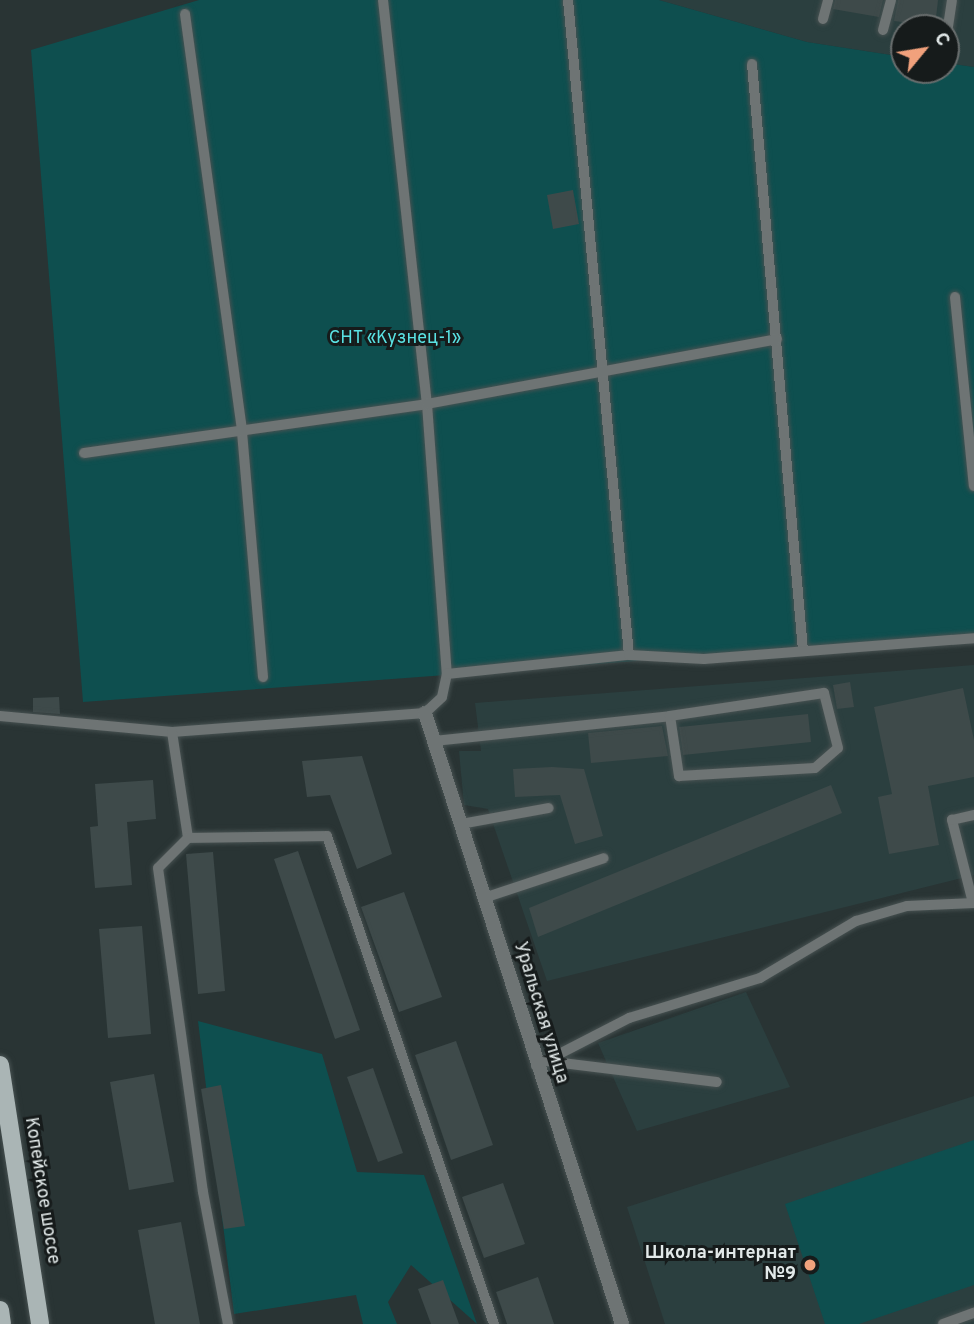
<!DOCTYPE html>
<html>
<head>
<meta charset="utf-8">
<style>
	body { margin:0 }
	#map { position:relative; width:974px; height:1324px; overflow:hidden; background:#293434; font-family:Overpass,sans-serif }
	div>[style] { position:absolute }
	[style*='--x'] { left:calc(var(--x)*1px); top:calc(var(--y)*1px); width:calc(var(--w)*1px); rotate:calc(var(--a)*1deg) }
	.built>* { inset:0; background:#2b3f3f }
	.green>* { inset:0; background:#0e4f4f }
	.building>* { inset:0; background:#3e4a4a }
	.roads { filter:drop-shadow(0 0 2px #475151) drop-shadow(0 0 2px #475151) }
	.service>* { height:10px; margin:-5px; padding:0 5px; transform-origin:5px; border-radius:5px; background:#6e7474 }
	.minor>* { height:14px; margin:-7px; padding:0 7px; transform-origin:7px; border-radius:7px; background:#6e7474 }
	.primary>* { height:18px; margin:-9px; padding:0 9px; transform-origin:9px; border-radius:9px; background:#aab5b5 }
	.dots>* { width:19px; height:19px; translate:-50% -50%; box-sizing:border-box; border:4px solid #161b1b; border-radius:50% }
	span { translate:-50% -50%; white-space:nowrap; text-align:center; line-height:1.15; -webkit-text-stroke:6px #161b1b; paint-order:stroke }
	.park-label { font-size:18px; color:#5ae3e4 }
	.street-label { font-size:18px; color:#e2e9e9 }
	.poi-label { font-size:18px; color:#e2e9e9; font-weight:700 }
	.right { translate:-100% -50%; text-align:right }
	.north { position:absolute; left:890px; top:14px; width:70px; height:70px; box-sizing:border-box; background:#161b1b; border:2px solid #686d6d; border-radius:50%; rotate:60deg; font-size:19px; font-weight:700; line-height:28px; text-align:center; color:#e2e9e9 }
	.north::after { content:''; display:block; margin:auto; width:24px; height:32px; background:#f1a17c; clip-path:polygon(50% 0,100% 100%,50% 72%,0 100%) }
</style>
</head>
<body>
<div id="map">
	<div class="built">
		<div style="clip-path:polygon(659px 0,974px 0,974px 67px,946px 63px,946px 28px,904px 28px,904px 57px,807px 42px)"></div>
		<div style="clip-path:polygon(974px 665px,974px 875px,547px 981px,488px 809px,464px 805px,459px 751px,481px 751px,475px 703px)"></div>
		<div style="clip-path:polygon(746px 992px,790px 1087px,637px 1131px,598px 1043px)"></div>
		<div style="clip-path:polygon(974px 1096px,974px 1324px,665px 1324px,627px 1207px)"></div>
	</div>
	<div class="green">
		<div style="clip-path:polygon(199px 0,659px 0,807px 42px,904px 57px,904px 70px,946px 70px,946px 63px,974px 67px,974px 636px,83px 702px,31px 50px)"></div>
		<div style="clip-path:polygon(198px 1021px,322px 1054px,357px 1172px,424px 1175px,477px 1324px,411px 1265px,388px 1302px,397px 1324px,363px 1324px,356px 1295px,234px 1314px)"></div>
		<div style="clip-path:polygon(974px 1140px,974px 1285px,859px 1324px,825px 1324px,785px 1204px)"></div>
	</div>
	<div class="building">
		<div style="clip-path:polygon(835px 0,883px 0,879px 17px,833px 9px)"></div>
		<div style="clip-path:polygon(898px 0,938px 0,935px 26px,894px 21px)"></div>
		<div style="clip-path:polygon(573px 190px,579px 224px,553px 229px,547px 195px)"></div>
		<div style="clip-path:polygon(850px 682px,854px 707px,837px 709px,833px 685px)"></div>
		<div style="clip-path:polygon(963px 688px,974px 740px,974px 777px,928px 786px,939px 845px,889px 854px,878px 797px,892px 794px,874px 707px)"></div>
		<div style="clip-path:polygon(59px 697px,60px 714px,33px 712px,33px 698px)"></div>
		<div style="clip-path:polygon(808px 714px,811px 742px,683px 755px,679px 727px)"></div>
		<div style="clip-path:polygon(662px 726px,668px 756px,591px 763px,588px 733px)"></div>
		<div style="clip-path:polygon(362px 756px,392px 854px,357px 869px,330px 795px,307px 797px,302px 761px)"></div>
		<div style="clip-path:polygon(552px 767px,584px 769px,603px 836px,575px 844px,560px 795px,515px 797px,513px 769px)"></div>
		<div style="clip-path:polygon(153px 780px,156px 819px,127px 822px,132px 885px,95px 888px,90px 827px,98px 826px,95px 784px)"></div>
		<div style="clip-path:polygon(831px 785px,842px 813px,538px 937px,529px 908px)"></div>
		<div style="clip-path:polygon(298px 851px,360px 1030px,335px 1039px,274px 859px)"></div>
		<div style="clip-path:polygon(213px 852px,225px 991px,198px 994px,186px 854px)"></div>
		<div style="clip-path:polygon(404px 892px,442px 997px,399px 1012px,361px 907px)"></div>
		<div style="clip-path:polygon(142px 926px,151px 1034px,108px 1038px,99px 929px)"></div>
		<div style="clip-path:polygon(456px 1041px,493px 1145px,451px 1160px,415px 1055px)"></div>
		<div style="clip-path:polygon(373px 1068px,403px 1153px,378px 1162px,347px 1077px)"></div>
		<div style="clip-path:polygon(154px 1074px,174px 1182px,129px 1190px,110px 1082px)"></div>
		<div style="clip-path:polygon(221px 1085px,245px 1226px,224px 1229px,201px 1089px)"></div>
		<div style="clip-path:polygon(503px 1183px,525px 1244px,484px 1258px,462px 1197px)"></div>
		<div style="clip-path:polygon(181px 1222px,200px 1324px,155px 1324px,138px 1230px)"></div>
		<div style="clip-path:polygon(538px 1277px,554px 1324px,507px 1324px,496px 1292px)"></div>
		<div style="clip-path:polygon(443px 1280px,459px 1324px,431px 1324px,418px 1289px)"></div>
	</div>
	<div class="roads">
		<div class="service">
			<div style="--x:383;--y:0;--w:406;--a:83.8"></div>
			<div style="--x:427;--y:404;--w:271;--a:85.8"></div>
			<div style="--x:568;--y:0;--w:658;--a:84.68"></div>
			<div style="--x:185;--y:14;--w:422;--a:82.2"></div>
			<div style="--x:242;--y:432;--w:246;--a:85.1"></div>
			<div style="--x:823;--y:19;--w:20;--a:-75"></div>
			<div style="--x:883;--y:30;--w:31;--a:-75"></div>
			<div style="--x:946;--y:40;--w:40;--a:-81.5"></div>
			<div style="--x:752;--y:64;--w:589;--a:85.03"></div>
			<div style="--x:955;--y:297;--w:190;--a:84.3"></div>
			<div style="--x:84;--y:453;--w:346;--a:-8.1"></div>
			<div style="--x:427;--y:404;--w:356;--a:-10.5"></div>
			<div style="--x:0;--y:716;--w:173;--a:5.3"></div>
			<div style="--x:172;--y:732;--w:254;--a:-4.3"></div>
			<div style="--x:425;--y:713;--w:23;--a:-43"></div>
			<div style="--x:442;--y:697;--w:24;--a:-78"></div>
			<div style="--x:447;--y:674;--w:183;--a:-6"></div>
			<div style="--x:629;--y:655;--w:75;--a:3.1"></div>
			<div style="--x:704;--y:659;--w:271;--a:-4.4"></div>
			<div style="--x:172;--y:732;--w:107;--a:81.4"></div>
			<div style="--x:188;--y:838;--w:42;--a:135"></div>
			<div style="--x:158;--y:868;--w:327;--a:82.1"></div>
			<div style="--x:203;--y:1192;--w:134;--a:79.3"></div>
			<div style="--x:434;--y:741;--w:237;--a:-6"></div>
			<div style="--x:670;--y:716;--w:61;--a:81.5"></div>
			<div style="--x:679;--y:776;--w:136;--a:-3.4"></div>
			<div style="--x:815;--y:768;--w:30;--a:-41"></div>
			<div style="--x:838;--y:748;--w:57;--a:-104.3"></div>
			<div style="--x:824;--y:693;--w:156;--a:171.5"></div>
			<div style="--x:461;--y:824;--w:89;--a:-10.3"></div>
			<div style="--x:188;--y:838;--w:139;--a:-0.8"></div>
			<div style="--x:327;--y:836;--w:516;--a:71.11"></div>
			<div style="--x:484;--y:898;--w:126;--a:-18.4"></div>
			<div style="--x:973;--y:903;--w:86;--a:-104.2"></div>
			<div style="--x:952;--y:820;--w:23;--a:-13"></div>
			<div style="--x:546;--y:1061;--w:172;--a:7"></div>
			<div style="--x:536;--y:1066;--w:105;--a:-27.3"></div>
			<div style="--x:629;--y:1018;--w:137;--a:-17"></div>
			<div style="--x:760;--y:978;--w:112;--a:-30.7"></div>
			<div style="--x:856;--y:921;--w:53;--a:-16.4"></div>
			<div style="--x:907;--y:906;--w:67;--a:-2.6"></div>
			<div style="--x:943;--y:1324;--w:33;--a:-20"></div>
		</div>
		<div class="minor">
			<div style="--x:425;--y:713;--w:642;--a:72.13"></div>
		</div>
		<div class="primary">
			<div style="--x:0;--y:1065;--w:262;--a:81.2"></div>
			<div style="--x:0;--y:1310;--w:14;--a:82"></div>
		</div>
	</div>
	<div class="dots">
		<div style="left:810px;top:1265px;background:#f1a17c"></div>
	</div>
	<div class="park-label">
		<span style="left:395px;top:339px">СНТ «Кузнец-1»</span>
	</div>
	<div class="street-label">
		<span style="left:540px;top:1013px;rotate:73deg">Уральская улица</span>
		<span style="left:41px;top:1191px;rotate:81deg">Копейское шоссе</span>
	</div>
	<div class="poi-label">
		<span class="right" style="left:796px;top:1265px">Школа-интернат<br>№9</span>
	</div>
	<div class="north">С</div>
</div>
</body>
</html>
